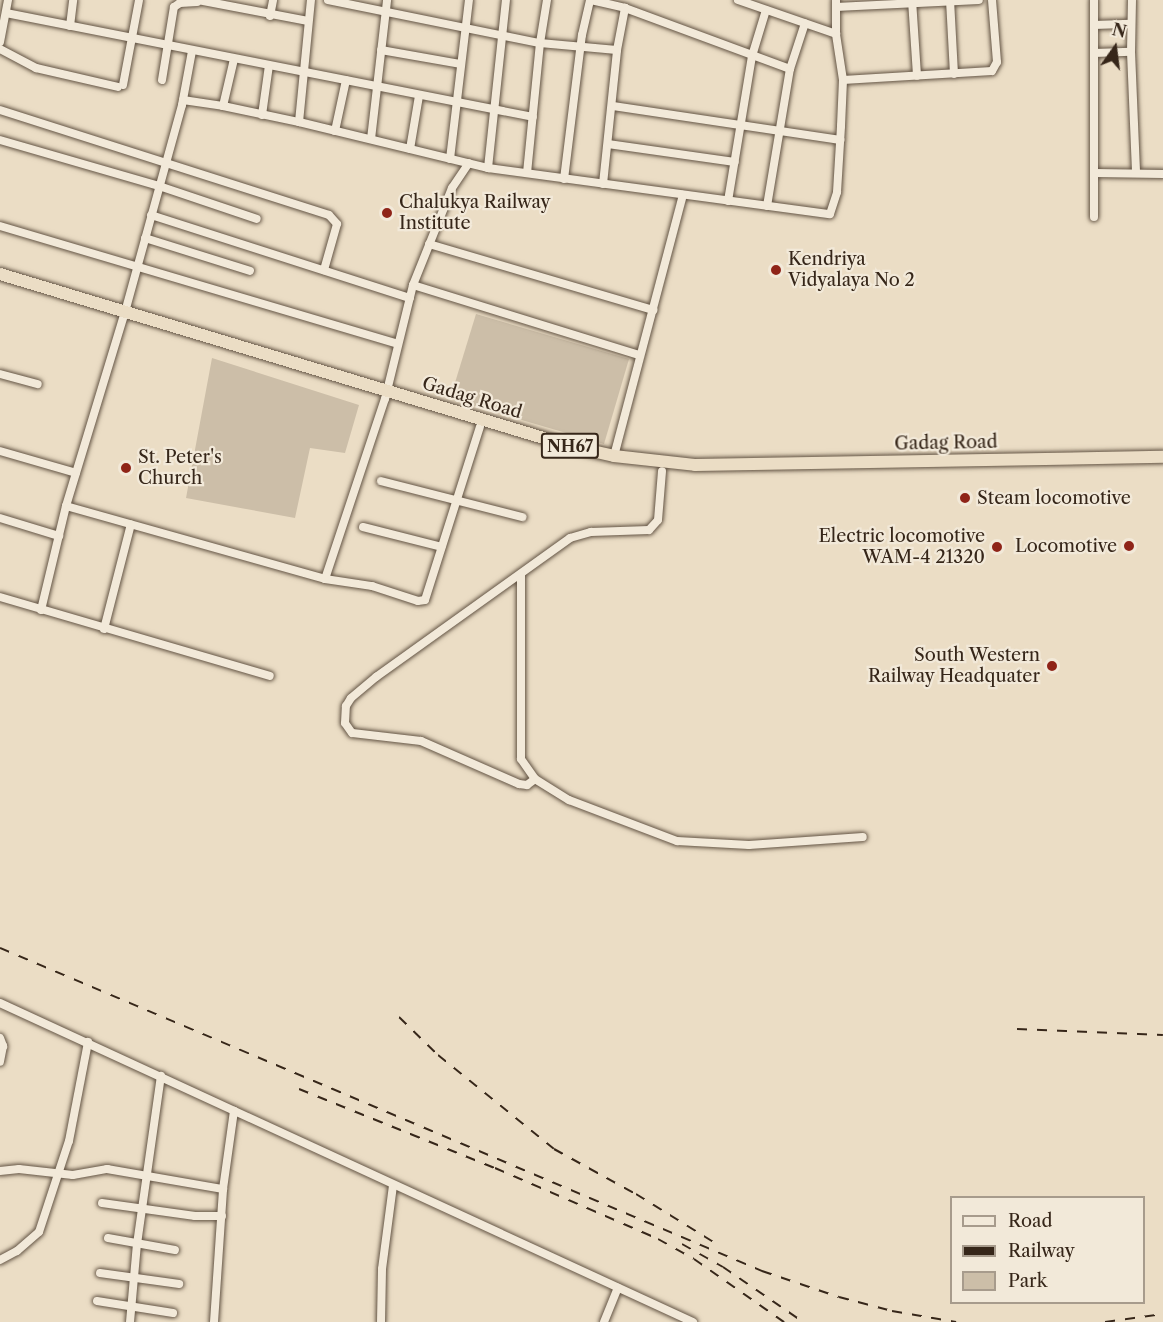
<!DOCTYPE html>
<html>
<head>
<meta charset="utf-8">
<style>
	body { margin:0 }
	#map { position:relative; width:1163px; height:1322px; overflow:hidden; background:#ebddc5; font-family:"Libre Caslon Text",serif }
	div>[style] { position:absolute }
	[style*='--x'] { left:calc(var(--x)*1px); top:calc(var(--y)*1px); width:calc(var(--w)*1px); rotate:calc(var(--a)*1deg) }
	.green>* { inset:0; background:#ccbea8 }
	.roads { filter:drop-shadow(0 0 2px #635444) drop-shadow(0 0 2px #635444) }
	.minor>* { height:8px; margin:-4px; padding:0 4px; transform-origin:4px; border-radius:4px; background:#f2e9d9 }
	.highway>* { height:12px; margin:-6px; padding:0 6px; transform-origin:6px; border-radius:6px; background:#ebddc5 }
	.rail>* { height:2px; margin-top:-1px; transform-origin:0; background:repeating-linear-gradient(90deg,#362619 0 10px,transparent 0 20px) }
	.dots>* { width:16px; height:16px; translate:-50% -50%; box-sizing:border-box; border:3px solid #f2e9d9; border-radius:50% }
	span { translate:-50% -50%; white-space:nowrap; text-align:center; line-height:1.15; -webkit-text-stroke:4.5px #f2e9d9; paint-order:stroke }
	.shield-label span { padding:2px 4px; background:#f2e9d9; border:2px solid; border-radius:4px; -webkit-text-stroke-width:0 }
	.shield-label { font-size:16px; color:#362619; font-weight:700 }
	.poi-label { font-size:18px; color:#362619 }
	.left { translate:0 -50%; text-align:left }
	.right { translate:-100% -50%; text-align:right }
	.street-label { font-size:18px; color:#362619 }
	.legend { position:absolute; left:950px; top:1196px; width:195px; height:108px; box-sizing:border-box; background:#f2e9d9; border:2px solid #a79b8c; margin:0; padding:8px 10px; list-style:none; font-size:18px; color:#362619 }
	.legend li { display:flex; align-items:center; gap:12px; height:30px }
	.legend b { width:30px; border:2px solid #a79b8c }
	.north { position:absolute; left:1085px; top:18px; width:60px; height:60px; -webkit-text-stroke:4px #f2e9d9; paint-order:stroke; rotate:14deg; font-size:16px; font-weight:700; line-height:24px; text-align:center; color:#362619 }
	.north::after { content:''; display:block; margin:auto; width:21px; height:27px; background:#362619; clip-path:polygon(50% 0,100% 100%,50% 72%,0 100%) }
</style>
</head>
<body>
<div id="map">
	<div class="green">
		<div style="clip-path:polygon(476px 314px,629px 359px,604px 444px,450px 399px)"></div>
		<div style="clip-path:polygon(212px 358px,359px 405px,345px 453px,310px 448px,295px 518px,186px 498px)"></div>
	</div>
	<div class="roads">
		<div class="minor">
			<div style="--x:198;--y:0;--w:112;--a:10.8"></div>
			<div style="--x:328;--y:0;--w:216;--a:11.5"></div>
			<div style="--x:540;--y:43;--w:77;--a:5.2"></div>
			<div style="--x:591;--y:0;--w:35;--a:13"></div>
			<div style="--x:625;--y:8;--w:176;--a:20.3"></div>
			<div style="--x:738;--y:0;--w:104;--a:19.1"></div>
			<div style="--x:912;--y:0;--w:76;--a:86.2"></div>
			<div style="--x:950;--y:0;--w:74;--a:86.9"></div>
			<div style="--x:1132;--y:0;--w:52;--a:91.1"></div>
			<div style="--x:1131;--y:52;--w:121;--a:87.6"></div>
			<div style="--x:836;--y:7;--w:143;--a:-2.8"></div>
			<div style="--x:6;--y:13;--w:537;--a:11.16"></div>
			<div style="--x:270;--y:16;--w:16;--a:-79"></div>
			<div style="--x:1094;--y:25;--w:37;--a:-2"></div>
			<div style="--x:70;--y:26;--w:26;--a:-83"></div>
			<div style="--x:0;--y:42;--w:43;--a:-79.2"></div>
			<div style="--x:0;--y:49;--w:41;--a:27.8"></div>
			<div style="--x:36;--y:68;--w:84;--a:13"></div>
			<div style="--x:381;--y:50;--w:80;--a:10"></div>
			<div style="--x:1094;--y:53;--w:37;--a:-2"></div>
			<div style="--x:162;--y:80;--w:74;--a:-80.7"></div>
			<div style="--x:174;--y:7;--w:7;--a:-34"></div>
			<div style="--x:180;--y:3;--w:17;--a:-3"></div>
			<div style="--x:843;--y:80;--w:149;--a:-3.5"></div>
			<div style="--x:992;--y:71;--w:10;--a:-61"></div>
			<div style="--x:997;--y:62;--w:62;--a:-94.6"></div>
			<div style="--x:123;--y:85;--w:86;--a:-79.3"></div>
			<div style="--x:183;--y:100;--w:40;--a:8.5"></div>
			<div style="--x:223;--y:106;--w:78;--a:11.9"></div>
			<div style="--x:299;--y:122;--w:195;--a:13.7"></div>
			<div style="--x:488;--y:168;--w:345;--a:7.7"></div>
			<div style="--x:830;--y:214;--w:23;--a:-72"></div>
			<div style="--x:837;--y:192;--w:66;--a:-86.5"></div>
			<div style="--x:841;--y:126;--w:46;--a:-87.5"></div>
			<div style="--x:843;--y:80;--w:47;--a:-98.7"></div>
			<div style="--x:836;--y:34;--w:34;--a:-90"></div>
			<div style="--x:223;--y:106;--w:48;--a:-76.8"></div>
			<div style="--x:613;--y:106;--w:230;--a:8.5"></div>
			<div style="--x:0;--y:110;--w:345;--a:17.7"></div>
			<div style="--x:329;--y:215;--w:12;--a:48"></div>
			<div style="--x:337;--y:224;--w:48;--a:105.8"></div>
			<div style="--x:262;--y:115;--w:50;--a:-82"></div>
			<div style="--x:299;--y:122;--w:123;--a:-84.4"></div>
			<div style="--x:335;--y:131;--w:52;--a:-77.8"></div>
			<div style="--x:371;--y:139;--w:140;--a:-83.4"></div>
			<div style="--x:0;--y:140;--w:166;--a:16.1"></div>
			<div style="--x:159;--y:186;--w:103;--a:18.6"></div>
			<div style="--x:608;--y:144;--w:128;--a:8.1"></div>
			<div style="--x:410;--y:149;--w:54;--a:-80.4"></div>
			<div style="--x:450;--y:159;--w:160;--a:-83.2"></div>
			<div style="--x:488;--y:168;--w:169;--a:-83.9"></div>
			<div style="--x:527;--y:173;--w:131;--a:-84.3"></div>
			<div style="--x:540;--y:43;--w:44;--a:-80.8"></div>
			<div style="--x:1095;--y:173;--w:68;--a:0.8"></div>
			<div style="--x:564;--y:179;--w:145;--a:-82.9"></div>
			<div style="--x:582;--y:35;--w:36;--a:-77"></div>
			<div style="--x:603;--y:184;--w:135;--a:-84"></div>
			<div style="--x:617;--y:50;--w:43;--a:-79.2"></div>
			<div style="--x:728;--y:201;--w:147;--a:-80.6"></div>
			<div style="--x:752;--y:56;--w:48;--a:-73.1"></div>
			<div style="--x:767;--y:206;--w:139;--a:-80.5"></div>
			<div style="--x:790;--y:69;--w:48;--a:-71.9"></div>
			<div style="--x:151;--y:215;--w:272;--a:17.8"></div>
			<div style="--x:1094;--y:217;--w:217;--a:-90"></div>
			<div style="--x:0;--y:226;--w:415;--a:16.5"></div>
			<div style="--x:145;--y:238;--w:110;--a:17.4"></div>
			<div style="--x:429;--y:244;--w:234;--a:16.4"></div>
			<div style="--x:413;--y:285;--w:237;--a:17.2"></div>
			<div style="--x:0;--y:374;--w:39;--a:15"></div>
			<div style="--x:0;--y:451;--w:79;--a:16.1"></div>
			<div style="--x:614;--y:456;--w:270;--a:-75.2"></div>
			<div style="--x:381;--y:481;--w:146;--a:14.3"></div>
			<div style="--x:66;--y:506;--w:269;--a:15.7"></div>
			<div style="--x:325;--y:579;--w:190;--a:-71.6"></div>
			<div style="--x:385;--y:399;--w:117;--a:-76.2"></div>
			<div style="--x:413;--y:285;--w:105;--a:-68.1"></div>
			<div style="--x:452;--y:188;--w:30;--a:-56"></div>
			<div style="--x:0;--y:518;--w:62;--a:17"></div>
			<div style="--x:363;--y:527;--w:81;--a:14.2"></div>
			<div style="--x:521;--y:574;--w:185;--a:90"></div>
			<div style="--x:521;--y:759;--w:24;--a:55"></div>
			<div style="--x:535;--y:779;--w:40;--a:32"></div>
			<div style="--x:569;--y:800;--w:116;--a:20.8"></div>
			<div style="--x:677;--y:841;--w:72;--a:3.2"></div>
			<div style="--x:749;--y:845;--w:114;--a:-4"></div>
			<div style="--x:325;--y:579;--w:48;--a:8.5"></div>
			<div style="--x:372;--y:586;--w:48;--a:18.1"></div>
			<div style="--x:418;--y:601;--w:7;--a:-8"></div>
			<div style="--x:425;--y:600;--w:182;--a:-72.4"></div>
			<div style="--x:0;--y:597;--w:281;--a:16.3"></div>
			<div style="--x:41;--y:610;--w:107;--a:-76.5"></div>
			<div style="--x:66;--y:506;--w:203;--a:-73.1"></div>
			<div style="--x:125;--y:312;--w:215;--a:-74.6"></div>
			<div style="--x:182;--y:105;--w:55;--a:-79.5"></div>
			<div style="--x:104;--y:629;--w:108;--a:-75.6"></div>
			<div style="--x:535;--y:779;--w:10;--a:143"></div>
			<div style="--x:527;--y:785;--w:8;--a:-173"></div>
			<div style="--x:519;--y:784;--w:107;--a:-156.3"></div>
			<div style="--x:421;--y:741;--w:69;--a:-173.4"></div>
			<div style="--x:352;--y:733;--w:12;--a:-125"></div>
			<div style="--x:345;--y:723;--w:17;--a:-87"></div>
			<div style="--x:346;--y:706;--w:9;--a:-58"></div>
			<div style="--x:351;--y:698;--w:33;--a:-40"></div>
			<div style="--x:376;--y:677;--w:239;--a:-35.6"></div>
			<div style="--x:570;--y:538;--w:22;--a:-16"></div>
			<div style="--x:591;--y:532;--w:58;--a:-2"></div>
			<div style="--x:649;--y:530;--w:13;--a:-48"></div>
			<div style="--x:658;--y:520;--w:49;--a:-85.3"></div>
			<div style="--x:0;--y:1003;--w:763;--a:24.72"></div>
			<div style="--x:0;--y:1038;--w:9;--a:69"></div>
			<div style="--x:3;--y:1046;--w:16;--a:101"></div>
			<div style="--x:0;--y:1171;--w:19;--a:-6"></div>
			<div style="--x:19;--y:1169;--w:54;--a:6.3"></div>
			<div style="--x:73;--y:1175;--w:35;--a:-10"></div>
			<div style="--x:107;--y:1169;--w:118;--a:9.8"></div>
			<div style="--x:102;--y:1203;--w:94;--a:8"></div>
			<div style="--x:195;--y:1216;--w:27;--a:0"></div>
			<div style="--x:108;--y:1238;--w:68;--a:10.2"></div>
			<div style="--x:0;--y:1260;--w:19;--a:-28"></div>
			<div style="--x:17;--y:1251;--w:29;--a:-41"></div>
			<div style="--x:39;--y:1232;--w:96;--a:-71.8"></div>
			<div style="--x:69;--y:1141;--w:101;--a:-79.1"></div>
			<div style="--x:100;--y:1273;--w:80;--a:7.9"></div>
			<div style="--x:97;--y:1301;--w:77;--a:9"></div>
			<div style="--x:130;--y:1322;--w:78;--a:-84.9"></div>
			<div style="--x:137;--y:1244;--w:170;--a:-81.9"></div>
			<div style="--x:214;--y:1322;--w:133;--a:-86.1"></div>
			<div style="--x:223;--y:1189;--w:79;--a:-82"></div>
			<div style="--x:381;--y:1322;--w:53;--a:-88.9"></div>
			<div style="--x:382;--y:1269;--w:85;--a:-82.5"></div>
			<div style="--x:604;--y:1322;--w:37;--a:-68"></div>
		</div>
		<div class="highway">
			<div style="--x:0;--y:274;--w:595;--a:16.79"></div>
			<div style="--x:570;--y:446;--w:45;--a:12.8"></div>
			<div style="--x:614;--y:456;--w:81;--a:6.3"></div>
			<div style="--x:695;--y:465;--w:468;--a:-1"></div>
		</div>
	</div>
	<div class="rail">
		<div style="--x:0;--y:948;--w:828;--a:22.97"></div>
		<div style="--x:762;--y:1271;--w:81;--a:18.7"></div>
		<div style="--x:839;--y:1297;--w:55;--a:14.8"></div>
		<div style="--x:892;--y:1311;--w:65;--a:9.8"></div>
		<div style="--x:399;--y:1017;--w:54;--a:44.3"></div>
		<div style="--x:438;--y:1055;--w:149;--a:39"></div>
		<div style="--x:554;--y:1149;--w:94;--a:28.8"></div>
		<div style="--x:636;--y:1194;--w:93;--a:31.8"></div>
		<div style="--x:1017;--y:1029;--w:146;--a:2.4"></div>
		<div style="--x:299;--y:1089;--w:211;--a:22"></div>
		<div style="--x:495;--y:1168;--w:178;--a:23.5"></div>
		<div style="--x:658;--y:1239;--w:41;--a:29.1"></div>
		<div style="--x:694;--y:1259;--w:110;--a:35"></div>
		<div style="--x:682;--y:1244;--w:47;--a:29.3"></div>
		<div style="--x:723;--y:1267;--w:97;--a:34.5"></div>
		<div style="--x:1105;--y:1322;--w:59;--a:-7.9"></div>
	</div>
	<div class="dots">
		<div style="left:387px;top:213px;background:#8f2418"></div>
		<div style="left:776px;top:270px;background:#8f2418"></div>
		<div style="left:126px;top:468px;background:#8f2418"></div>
		<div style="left:965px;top:498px;background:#8f2418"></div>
		<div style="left:1129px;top:546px;background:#8f2418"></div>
		<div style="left:997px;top:547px;background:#8f2418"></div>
		<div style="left:1052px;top:666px;background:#8f2418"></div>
	</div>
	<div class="shield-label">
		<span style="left:570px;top:446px">NH67</span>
	</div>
	<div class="poi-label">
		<span class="left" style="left:399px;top:213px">Chalukya Railway<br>Institute</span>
		<span class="left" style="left:788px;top:270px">Kendriya<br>Vidyalaya No 2</span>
		<span class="left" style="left:138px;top:468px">St. Peter's<br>Church</span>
		<span class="left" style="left:977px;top:498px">Steam locomotive</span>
		<span class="right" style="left:985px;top:547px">Electric locomotive<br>WAM-4 21320</span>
		<span class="right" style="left:1117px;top:546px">Locomotive</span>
		<span class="right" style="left:1040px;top:666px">South Western<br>Railway Headquater</span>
	</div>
	<div class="street-label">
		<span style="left:472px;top:398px;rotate:17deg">Gadag Road</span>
		<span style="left:946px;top:443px;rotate:-1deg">Gadag Road</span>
	</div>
	<ul class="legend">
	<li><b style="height:8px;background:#f2e9d9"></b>Road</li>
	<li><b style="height:8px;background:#362619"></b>Railway</li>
	<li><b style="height:16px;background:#ccbea8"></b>Park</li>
	</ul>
	<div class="north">N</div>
</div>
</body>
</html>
